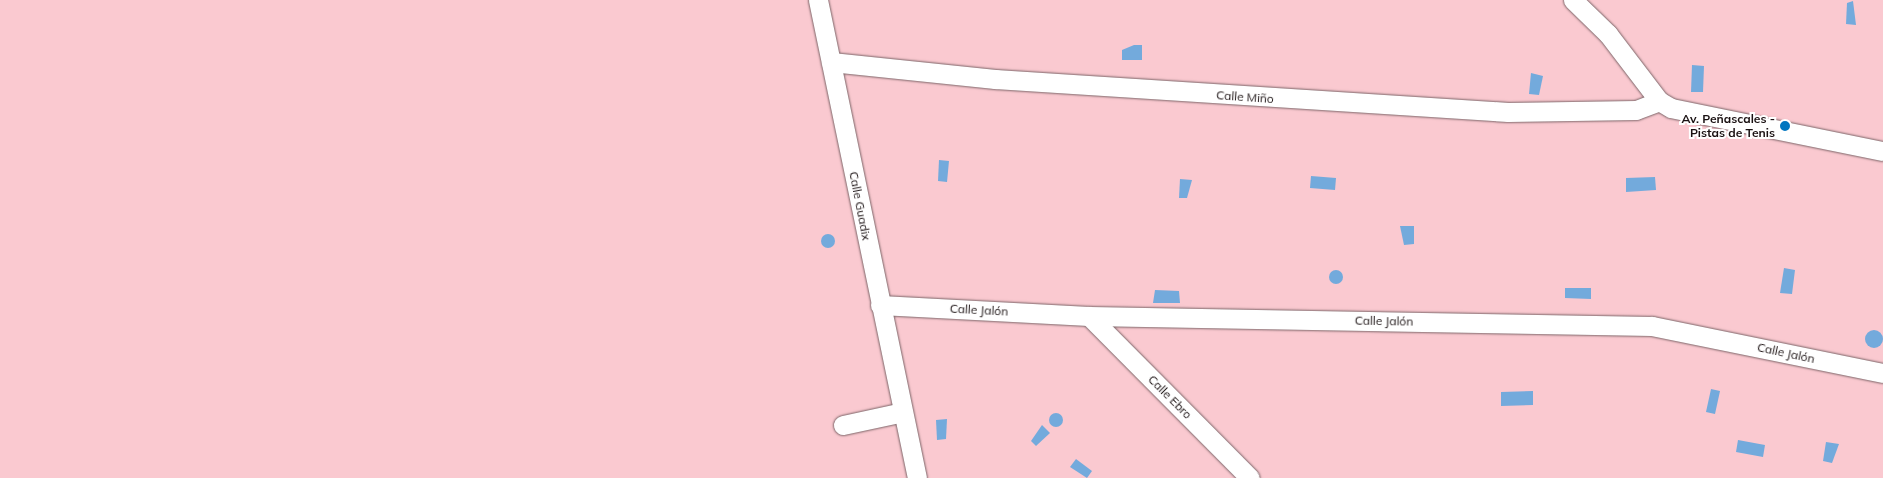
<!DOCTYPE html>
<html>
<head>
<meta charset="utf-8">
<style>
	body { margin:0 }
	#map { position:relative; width:1883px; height:478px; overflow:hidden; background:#ffeff1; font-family:Mulish,sans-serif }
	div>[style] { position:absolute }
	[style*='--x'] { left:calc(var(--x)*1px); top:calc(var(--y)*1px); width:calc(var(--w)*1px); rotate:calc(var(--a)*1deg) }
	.green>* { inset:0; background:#fac9d0 }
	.water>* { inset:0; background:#73aadc }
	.round { border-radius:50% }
	.roads { filter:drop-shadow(0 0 1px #7c6568) drop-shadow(0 0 1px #7c6568) }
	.minor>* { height:19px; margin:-9.5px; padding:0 9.5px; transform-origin:9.5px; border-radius:9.5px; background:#fff }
	.dots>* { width:14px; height:14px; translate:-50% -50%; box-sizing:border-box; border:2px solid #fff; border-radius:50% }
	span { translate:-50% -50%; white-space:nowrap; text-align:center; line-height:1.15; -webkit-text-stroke:4px #fff; paint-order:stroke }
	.street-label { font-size:12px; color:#1a1112 }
	.poi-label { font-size:12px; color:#1a1112; font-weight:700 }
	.right { translate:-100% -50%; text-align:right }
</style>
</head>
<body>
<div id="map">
	<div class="green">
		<div style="clip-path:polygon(0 0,1883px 0,1883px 478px,0 478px)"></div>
	</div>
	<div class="water">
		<div style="clip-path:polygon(1853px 1px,1856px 25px,1846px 24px,1847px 3px)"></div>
		<div style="clip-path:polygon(1134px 45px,1142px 45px,1142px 60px,1122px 60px,1122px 50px)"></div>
		<div style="clip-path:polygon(1692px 65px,1704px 66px,1703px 92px,1691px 92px)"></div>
		<div style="clip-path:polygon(1531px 73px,1543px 76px,1539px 95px,1529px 94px)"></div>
		<div style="clip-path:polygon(939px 160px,949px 161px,947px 182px,938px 181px)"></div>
		<div style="clip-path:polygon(1311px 176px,1336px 178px,1335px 190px,1310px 188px)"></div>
		<div style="clip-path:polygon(1655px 177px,1656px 190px,1626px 192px,1626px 178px)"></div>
		<div style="clip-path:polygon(1180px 179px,1192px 180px,1187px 198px,1179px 198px)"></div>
		<div style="clip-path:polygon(1400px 226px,1414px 226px,1414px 244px,1404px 245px)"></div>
		<div class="round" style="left:821px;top:234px;width:14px;height:14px"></div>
		<div style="clip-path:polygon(1784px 268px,1795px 270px,1792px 294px,1780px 293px)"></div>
		<div class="round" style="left:1329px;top:270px;width:14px;height:14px"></div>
		<div style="clip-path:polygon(1565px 288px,1591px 288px,1591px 299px,1565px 298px)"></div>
		<div style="clip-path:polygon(1155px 290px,1179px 291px,1180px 303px,1153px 303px)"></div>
		<div class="round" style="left:1865px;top:330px;width:18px;height:18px"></div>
		<div style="clip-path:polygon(1711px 389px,1720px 391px,1715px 414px,1706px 412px)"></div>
		<div style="clip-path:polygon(1533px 391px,1533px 405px,1501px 406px,1501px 392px)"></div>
		<div class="round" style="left:1049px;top:413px;width:14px;height:14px"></div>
		<div style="clip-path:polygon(947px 419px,946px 439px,937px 440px,936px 420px)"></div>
		<div style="clip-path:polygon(1042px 425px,1050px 433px,1036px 446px,1031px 441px)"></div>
		<div style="clip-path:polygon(1738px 440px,1765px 445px,1763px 457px,1736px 452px)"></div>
		<div style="clip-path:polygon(1826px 442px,1839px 444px,1832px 463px,1823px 461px)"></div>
		<div style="clip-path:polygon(1076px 459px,1092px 471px,1087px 478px,1070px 467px)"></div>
	</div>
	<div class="roads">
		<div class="minor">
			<div style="--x:818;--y:0;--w:488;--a:78.3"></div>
			<div style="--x:1573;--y:0;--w:49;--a:44.2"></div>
			<div style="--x:1608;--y:34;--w:84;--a:52.7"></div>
			<div style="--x:1659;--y:101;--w:14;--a:30"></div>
			<div style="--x:1671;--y:108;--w:216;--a:11.5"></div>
			<div style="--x:831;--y:62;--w:165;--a:5.9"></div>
			<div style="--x:995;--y:79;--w:514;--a:3.68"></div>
			<div style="--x:1508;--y:112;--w:128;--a:-0.9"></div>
			<div style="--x:1636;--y:110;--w:25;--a:-21"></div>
			<div style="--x:880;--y:305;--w:209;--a:3"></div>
			<div style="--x:1089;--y:316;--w:563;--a:1.02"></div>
			<div style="--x:1652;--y:326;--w:236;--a:11.5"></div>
			<div style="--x:1089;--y:316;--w:228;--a:45.2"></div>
			<div style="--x:843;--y:425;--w:61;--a:-12.2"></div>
		</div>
	</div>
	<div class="dots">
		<div style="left:1785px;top:126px;background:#0076c0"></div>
	</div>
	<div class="street-label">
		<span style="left:1245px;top:97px;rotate:4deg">Calle Miño</span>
		<span style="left:860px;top:206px;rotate:79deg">Calle Guadix</span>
		<span style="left:979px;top:310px;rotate:3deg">Calle Jalón</span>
		<span style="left:1384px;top:321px;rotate:1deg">Calle Jalón</span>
		<span style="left:1786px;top:353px;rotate:12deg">Calle Jalón</span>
		<span style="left:1170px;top:397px;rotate:45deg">Calle Ebro</span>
	</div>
	<div class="poi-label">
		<span class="right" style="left:1775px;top:126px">Av. Peñascales -<br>Pistas de Tenis</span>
	</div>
</div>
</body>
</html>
